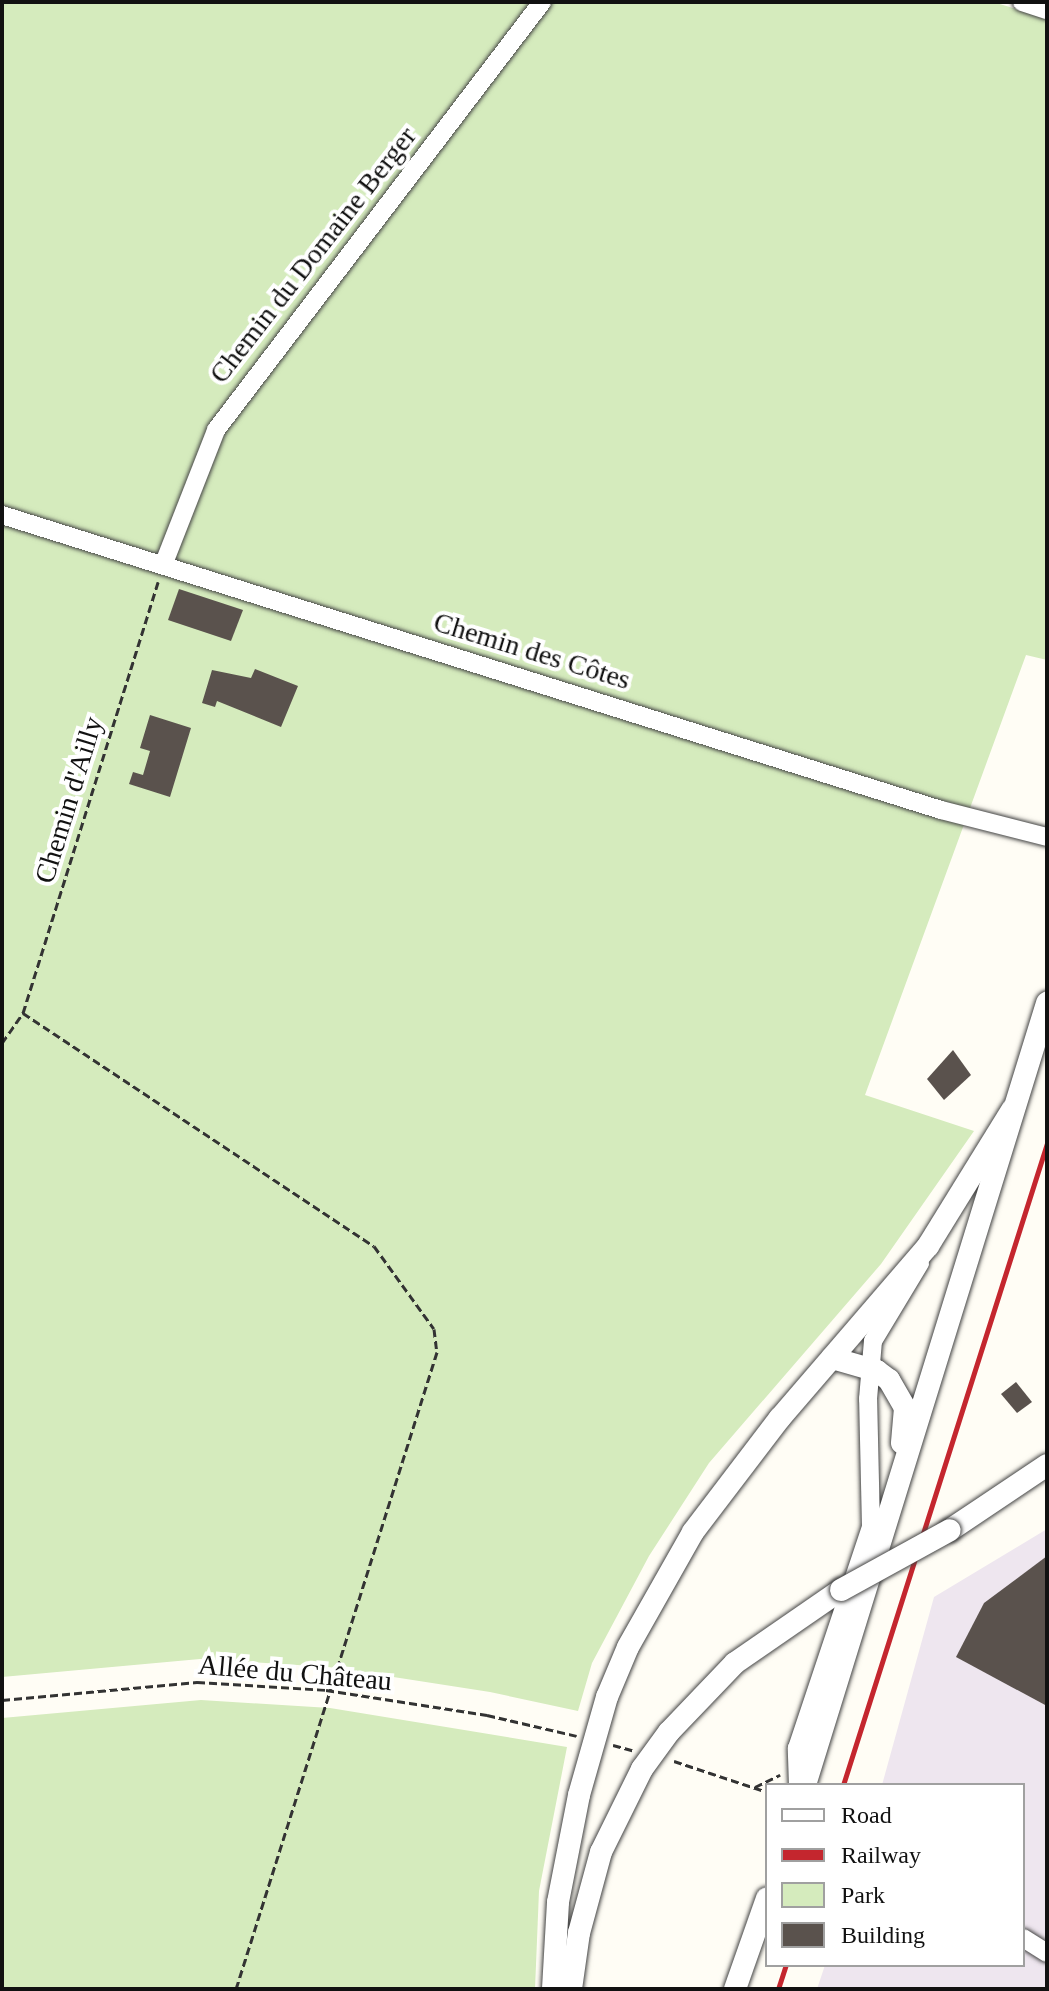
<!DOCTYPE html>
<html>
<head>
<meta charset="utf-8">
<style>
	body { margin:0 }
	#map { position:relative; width:1049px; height:1991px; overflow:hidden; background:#fffdf5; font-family:Georgia,serif }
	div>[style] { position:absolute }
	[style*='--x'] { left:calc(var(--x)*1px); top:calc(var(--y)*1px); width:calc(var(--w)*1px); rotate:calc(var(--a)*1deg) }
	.industrial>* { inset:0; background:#eee6ef }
	.green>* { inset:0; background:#d5ebbd }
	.building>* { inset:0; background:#5a524d }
	.path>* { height:3px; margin-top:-1.5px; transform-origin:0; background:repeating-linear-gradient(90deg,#333 0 8px,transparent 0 12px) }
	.roads { filter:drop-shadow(0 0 2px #444) drop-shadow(0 0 2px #444) }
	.minor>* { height:18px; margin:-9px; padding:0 9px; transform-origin:9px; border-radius:9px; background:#fff }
	.tertiary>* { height:22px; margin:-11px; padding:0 11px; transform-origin:11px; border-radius:11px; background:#fff }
	.rail>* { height:5px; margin:-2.5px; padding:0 2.5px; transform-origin:2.5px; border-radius:2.5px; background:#c4262e }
	.bridges { filter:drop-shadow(0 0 2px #444) drop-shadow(0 0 2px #444) }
	.tertiary-bridge>* { height:22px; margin:-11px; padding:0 11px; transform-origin:11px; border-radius:11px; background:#fff }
	span { translate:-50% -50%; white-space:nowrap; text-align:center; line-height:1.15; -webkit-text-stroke:8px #fff; paint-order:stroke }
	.street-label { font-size:28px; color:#111 }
	.frame { position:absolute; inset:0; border:4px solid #111; pointer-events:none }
	.legend { position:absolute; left:765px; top:1783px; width:260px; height:184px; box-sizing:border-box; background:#fff; border:2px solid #a0a0a0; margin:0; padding:10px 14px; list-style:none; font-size:24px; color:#111 }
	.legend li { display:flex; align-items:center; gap:16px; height:40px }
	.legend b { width:40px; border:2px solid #a0a0a0 }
</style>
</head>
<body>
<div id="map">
	<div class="industrial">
		<div style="clip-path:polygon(1047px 1529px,1047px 1989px,817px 1989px,825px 1965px,1023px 1965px,1023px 1785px,882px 1785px,934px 1597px)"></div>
	</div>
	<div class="green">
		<div style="clip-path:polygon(2px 2px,993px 2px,1047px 18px,1047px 660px,1026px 655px,865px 1095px,974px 1131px,881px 1264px,709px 1463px,649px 1556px,592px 1663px,578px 1711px,490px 1692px,329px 1667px,200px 1659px,2px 1677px)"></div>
		<div style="clip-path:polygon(201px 1700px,330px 1708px,567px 1747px,539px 1891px,535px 1989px,2px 1989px,2px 1718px)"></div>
	</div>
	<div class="building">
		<div style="clip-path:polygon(179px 589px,243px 610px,231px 641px,168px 620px)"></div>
		<div style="clip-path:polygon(255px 669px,298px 686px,281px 727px,217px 701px,215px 707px,202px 703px,212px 670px,251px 678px)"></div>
		<div style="clip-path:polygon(150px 715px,191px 728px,170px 797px,129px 784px,133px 772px,143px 775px,150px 751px,140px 748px)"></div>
		<div style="clip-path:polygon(953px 1050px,971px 1075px,944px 1100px,927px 1079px)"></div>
		<div style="clip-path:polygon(1016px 1382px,1032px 1402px,1017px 1413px,1001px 1394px)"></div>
		<div style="clip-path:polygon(1047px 1556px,1047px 1706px,956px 1657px,984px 1603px)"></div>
	</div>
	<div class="path">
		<div style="--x:23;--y:1013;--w:421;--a:33.6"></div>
		<div style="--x:374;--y:1246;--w:102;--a:54.1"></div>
		<div style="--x:434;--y:1329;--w:23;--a:83"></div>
		<div style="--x:437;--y:1352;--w:668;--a:107.51"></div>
		<div style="--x:2;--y:1043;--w:37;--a:-55"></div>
		<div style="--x:23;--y:1013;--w:452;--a:-72.6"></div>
		<div style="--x:2;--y:1700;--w:196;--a:-5.3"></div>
		<div style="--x:197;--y:1682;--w:129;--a:3.5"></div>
		<div style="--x:326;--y:1690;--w:163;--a:8.8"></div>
		<div style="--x:487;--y:1715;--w:92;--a:13.1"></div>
		<div style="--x:613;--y:1745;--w:20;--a:15"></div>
		<div style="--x:674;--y:1761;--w:98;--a:18.4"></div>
		<div style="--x:755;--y:1787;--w:28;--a:-26"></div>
	</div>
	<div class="roads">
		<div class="minor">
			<div style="--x:1022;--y:2;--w:26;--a:18"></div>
			<div style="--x:2;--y:515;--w:984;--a:17.44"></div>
			<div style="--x:941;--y:810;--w:109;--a:14.3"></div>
			<div style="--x:164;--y:563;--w:143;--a:-68.6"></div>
			<div style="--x:216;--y:430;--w:538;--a:-52.7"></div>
			<div style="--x:798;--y:1785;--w:37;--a:-92"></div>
			<div style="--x:797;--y:1748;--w:233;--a:-71.5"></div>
			<div style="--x:871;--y:1527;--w:128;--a:-91.3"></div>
			<div style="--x:868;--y:1399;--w:58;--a:-85.1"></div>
			<div style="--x:873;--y:1341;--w:91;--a:-58.9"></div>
			<div style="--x:1023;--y:1938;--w:28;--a:32"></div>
		</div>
		<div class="tertiary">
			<div style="--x:832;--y:1358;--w:47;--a:16.1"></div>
			<div style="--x:877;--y:1371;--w:15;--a:37"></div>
			<div style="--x:889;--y:1380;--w:32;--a:60"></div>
			<div style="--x:905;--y:1408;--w:35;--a:95"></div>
			<div style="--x:950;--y:1530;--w:117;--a:-33.8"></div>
			<div style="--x:805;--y:1785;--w:819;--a:-72.8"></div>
			<div style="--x:553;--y:1989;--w:87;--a:-86.7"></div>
			<div style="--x:558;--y:1902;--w:109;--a:-78.9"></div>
			<div style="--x:579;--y:1795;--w:102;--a:-74.1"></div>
			<div style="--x:607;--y:1697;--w:54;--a:-67.2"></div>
			<div style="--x:628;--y:1647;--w:132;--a:-60.5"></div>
			<div style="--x:693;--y:1532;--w:143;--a:-52.7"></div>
			<div style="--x:780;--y:1418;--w:227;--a:-49.3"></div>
			<div style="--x:928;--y:1246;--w:160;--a:-58.3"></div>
			<div style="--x:571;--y:1989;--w:57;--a:-81.9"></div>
			<div style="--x:579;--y:1933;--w:84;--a:-74.8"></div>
			<div style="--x:601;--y:1852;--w:93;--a:-63.7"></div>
			<div style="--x:642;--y:1769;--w:46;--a:-53.9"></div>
			<div style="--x:669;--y:1732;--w:95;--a:-46.3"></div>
			<div style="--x:735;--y:1663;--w:129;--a:-34.6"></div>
			<div style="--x:735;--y:1989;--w:96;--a:-70.6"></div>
		</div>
	</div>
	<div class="rail">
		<div style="--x:843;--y:1785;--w:674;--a:-72.37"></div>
		<div style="--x:778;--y:1989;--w:25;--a:-72"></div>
	</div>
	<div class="bridges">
		<div class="tertiary-bridge">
			<div style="--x:841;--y:1590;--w:124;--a:-28.8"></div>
		</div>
	</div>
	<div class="street-label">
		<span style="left:313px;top:255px;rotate:-52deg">Chemin du Domaine Berger</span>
		<span style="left:532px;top:651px;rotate:17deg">Chemin des Côtes</span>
		<span style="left:69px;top:800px;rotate:-73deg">Chemin d'Ailly</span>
		<span style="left:295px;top:1673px;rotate:5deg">Allée du Château</span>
	</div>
	<div class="frame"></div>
	<ul class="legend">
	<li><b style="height:10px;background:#fff"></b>Road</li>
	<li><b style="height:10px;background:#c4262e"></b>Railway</li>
	<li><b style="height:22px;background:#d5ebbd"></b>Park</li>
	<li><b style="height:22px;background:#5a524d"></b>Building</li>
	</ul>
</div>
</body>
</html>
